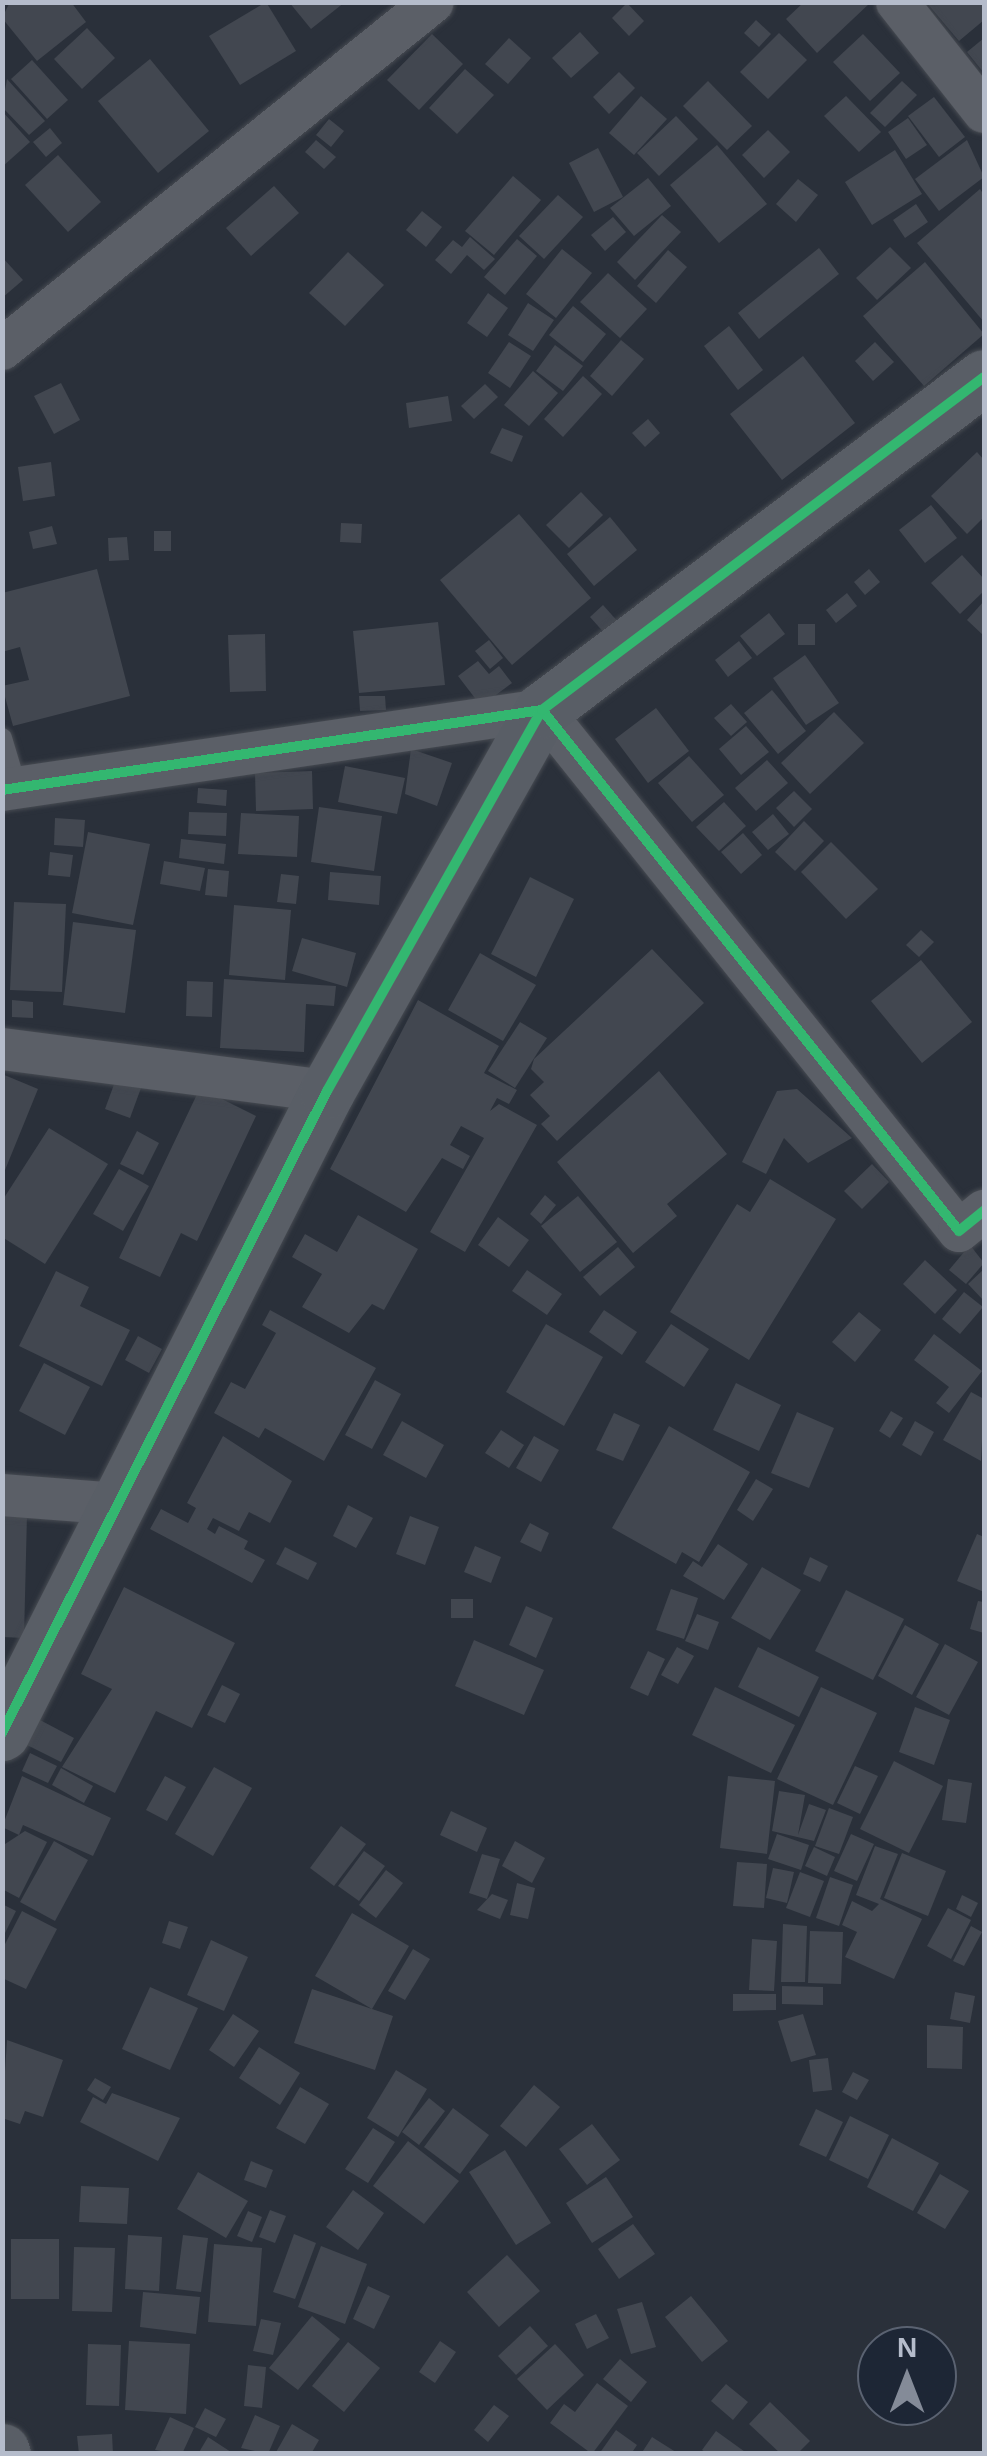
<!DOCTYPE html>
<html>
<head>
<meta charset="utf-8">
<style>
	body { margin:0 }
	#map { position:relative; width:987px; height:2456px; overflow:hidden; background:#2a303a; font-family:Helvetica,sans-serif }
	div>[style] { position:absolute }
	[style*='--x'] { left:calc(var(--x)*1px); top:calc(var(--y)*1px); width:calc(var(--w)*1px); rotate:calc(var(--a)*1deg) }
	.building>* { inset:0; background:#424750 }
	.roads { filter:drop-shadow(0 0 2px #474b52) drop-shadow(0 0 2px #474b52) }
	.lane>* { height:20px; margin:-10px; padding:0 10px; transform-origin:10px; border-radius:10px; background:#5b5f67 }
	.street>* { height:42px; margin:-21px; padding:0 21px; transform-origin:21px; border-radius:21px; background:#5b5f67 }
	.secondary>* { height:55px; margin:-27.5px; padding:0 27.5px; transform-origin:27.5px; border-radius:27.5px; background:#595e66 }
	.cycleway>* { height:10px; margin:-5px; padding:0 5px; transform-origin:5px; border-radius:5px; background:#33b770 }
	span { translate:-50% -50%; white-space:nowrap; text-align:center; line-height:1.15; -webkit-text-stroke:8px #1d2635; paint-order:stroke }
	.frame { position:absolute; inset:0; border:5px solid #b5bccb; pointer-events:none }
	.north { position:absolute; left:857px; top:2326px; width:100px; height:100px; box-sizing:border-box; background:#1d2635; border:2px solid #5a6271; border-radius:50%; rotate:0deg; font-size:28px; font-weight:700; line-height:40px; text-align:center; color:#b5bccb }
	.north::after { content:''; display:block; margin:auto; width:35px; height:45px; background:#848b98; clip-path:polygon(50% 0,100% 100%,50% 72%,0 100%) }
</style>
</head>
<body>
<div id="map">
	<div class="building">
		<div style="clip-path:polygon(10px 2px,71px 2px,86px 22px,37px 61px,2px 18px)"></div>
		<div style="clip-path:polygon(266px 2px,296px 51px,240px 85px,209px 36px)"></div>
		<div style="clip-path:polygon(289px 2px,345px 2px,311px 29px)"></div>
		<div style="clip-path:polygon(804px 2px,871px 2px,817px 53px,786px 19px)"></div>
		<div style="clip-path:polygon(926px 2px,984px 2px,984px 20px,959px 41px)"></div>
		<div style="clip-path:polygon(627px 3px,644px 21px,629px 36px,612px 18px)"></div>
		<div style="clip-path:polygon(756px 20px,771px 34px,759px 47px,744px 33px)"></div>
		<div style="clip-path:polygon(87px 28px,115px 58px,82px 89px,54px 59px)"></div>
		<div style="clip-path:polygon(580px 32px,599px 53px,571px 78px,552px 58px)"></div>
		<div style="clip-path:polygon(779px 33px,807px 60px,768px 99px,740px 72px)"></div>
		<div style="clip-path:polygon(432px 34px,463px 64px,419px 110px,387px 80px)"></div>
		<div style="clip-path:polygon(863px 34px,900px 73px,870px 101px,833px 62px)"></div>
		<div style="clip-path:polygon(509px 38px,531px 58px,508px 84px,485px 64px)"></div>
		<div style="clip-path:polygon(984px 38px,984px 73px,967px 52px)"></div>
		<div style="clip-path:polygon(150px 59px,209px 131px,158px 173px,98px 101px)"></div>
		<div style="clip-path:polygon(32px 60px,68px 100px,47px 119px,11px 79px)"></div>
		<div style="clip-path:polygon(465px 69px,494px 95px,457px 134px,429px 108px)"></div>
		<div style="clip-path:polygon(619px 72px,635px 88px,609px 114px,593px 97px)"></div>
		<div style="clip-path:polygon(7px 79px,45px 121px,29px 135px,2px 107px)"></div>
		<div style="clip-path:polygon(708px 81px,752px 126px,727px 150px,683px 106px)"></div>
		<div style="clip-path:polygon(902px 81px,917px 95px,885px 127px,870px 113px)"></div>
		<div style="clip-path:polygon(641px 96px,667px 119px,634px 155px,609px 133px)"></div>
		<div style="clip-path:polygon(846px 96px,881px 132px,859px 152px,824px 116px)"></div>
		<div style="clip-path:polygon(934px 97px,965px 137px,939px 157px,908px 116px)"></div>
		<div style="clip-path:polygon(2px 111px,30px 142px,2px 167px)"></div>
		<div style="clip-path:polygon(676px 116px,698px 139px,659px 176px,637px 153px)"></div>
		<div style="clip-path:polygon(908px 118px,927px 145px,906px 159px,888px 132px)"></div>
		<div style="clip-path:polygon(329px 119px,344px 131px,331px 147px,316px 135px)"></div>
		<div style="clip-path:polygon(50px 128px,62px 143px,46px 157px,33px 142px)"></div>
		<div style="clip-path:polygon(768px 130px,790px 152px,764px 178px,742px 155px)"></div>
		<div style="clip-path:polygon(316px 140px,336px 157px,324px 169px,305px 152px)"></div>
		<div style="clip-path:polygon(967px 140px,984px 177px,939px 211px,915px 179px)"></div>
		<div style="clip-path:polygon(717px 145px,767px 204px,719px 243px,670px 185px)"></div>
		<div style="clip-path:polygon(598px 148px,623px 197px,594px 212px,569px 163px)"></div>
		<div style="clip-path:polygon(895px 150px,922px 194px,872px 225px,845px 182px)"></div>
		<div style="clip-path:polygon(58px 155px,101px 202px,68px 232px,25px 185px)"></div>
		<div style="clip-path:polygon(513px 176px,541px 200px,494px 255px,465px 231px)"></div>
		<div style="clip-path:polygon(648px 178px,671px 206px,634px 236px,610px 208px)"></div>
		<div style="clip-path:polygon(798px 179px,818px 195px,796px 222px,776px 204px)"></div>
		<div style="clip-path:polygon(274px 186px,299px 213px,251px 256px,226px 228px)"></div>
		<div style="clip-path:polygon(980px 189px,984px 195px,984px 322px,917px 243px)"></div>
		<div style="clip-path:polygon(558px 195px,583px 217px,544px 259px,519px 236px)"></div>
		<div style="clip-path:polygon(916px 204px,928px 222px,905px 238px,893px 220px)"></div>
		<div style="clip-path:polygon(422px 211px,442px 227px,426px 247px,406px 230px)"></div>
		<div style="clip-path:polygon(662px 215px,681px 232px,635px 280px,617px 262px)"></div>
		<div style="clip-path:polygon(613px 217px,626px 232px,605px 251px,591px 235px)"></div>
		<div style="clip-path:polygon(470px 237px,495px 259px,484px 270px,467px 255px,451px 274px,435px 260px,453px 240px,462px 247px)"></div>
		<div style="clip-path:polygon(517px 239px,537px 256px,505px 295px,484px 277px)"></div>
		<div style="clip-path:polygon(890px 247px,911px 268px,877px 300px,856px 278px)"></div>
		<div style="clip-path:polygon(819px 248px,839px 274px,759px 339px,738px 313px)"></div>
		<div style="clip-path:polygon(562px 249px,592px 273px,556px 318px,526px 294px)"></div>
		<div style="clip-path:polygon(668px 250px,687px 267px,656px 303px,637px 286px)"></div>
		<div style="clip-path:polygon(348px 252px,384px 285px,345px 326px,309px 293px)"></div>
		<div style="clip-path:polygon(2px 257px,23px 280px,2px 298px)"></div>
		<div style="clip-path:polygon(925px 262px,984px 334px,924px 386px,863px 316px)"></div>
		<div style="clip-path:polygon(608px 273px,647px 309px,620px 338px,580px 302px)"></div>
		<div style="clip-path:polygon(488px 293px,508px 308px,487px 337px,467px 323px)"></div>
		<div style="clip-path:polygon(528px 303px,554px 320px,533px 351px,508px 335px)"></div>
		<div style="clip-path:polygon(573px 306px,606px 334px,583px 362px,549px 335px)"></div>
		<div style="clip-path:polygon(729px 326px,763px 370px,738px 390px,704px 346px)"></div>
		<div style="clip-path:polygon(621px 340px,644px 359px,612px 396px,590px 376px)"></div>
		<div style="clip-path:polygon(509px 342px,531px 356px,510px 388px,488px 373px)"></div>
		<div style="clip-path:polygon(875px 342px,894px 362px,873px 381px,855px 361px)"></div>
		<div style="clip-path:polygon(555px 345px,583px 366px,563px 391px,536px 371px)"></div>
		<div style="clip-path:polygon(803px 356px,855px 423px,782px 480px,730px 414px)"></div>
		<div style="clip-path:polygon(533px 371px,558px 393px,529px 426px,504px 405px)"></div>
		<div style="clip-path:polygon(583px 376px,602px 394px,563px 437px,544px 419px)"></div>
		<div style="clip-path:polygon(61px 383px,80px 420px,54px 434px,34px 396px)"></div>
		<div style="clip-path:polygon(485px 384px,498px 397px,474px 419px,461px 406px)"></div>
		<div style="clip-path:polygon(448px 396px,452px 421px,409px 428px,406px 403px)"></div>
		<div style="clip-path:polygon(648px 419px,660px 433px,645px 447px,632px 433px)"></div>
		<div style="clip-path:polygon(502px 428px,523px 436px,512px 462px,490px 453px)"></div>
		<div style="clip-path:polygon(977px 452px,984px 460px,984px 517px,967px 534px,931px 496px)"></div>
		<div style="clip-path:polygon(51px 462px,55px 496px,23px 501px,18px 467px)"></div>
		<div style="clip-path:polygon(581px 492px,603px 515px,569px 548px,546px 525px)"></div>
		<div style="clip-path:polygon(931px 505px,957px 538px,925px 563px,899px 530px)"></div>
		<div style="clip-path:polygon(519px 514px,591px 598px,512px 665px,440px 580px)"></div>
		<div style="clip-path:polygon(610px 517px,637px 550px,594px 586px,567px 554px)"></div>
		<div style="clip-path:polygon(341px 523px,362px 524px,361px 543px,340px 542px)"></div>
		<div style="clip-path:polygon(52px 526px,57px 544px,33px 549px,29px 532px)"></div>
		<div style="clip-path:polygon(154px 531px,171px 531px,171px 551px,154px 551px)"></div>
		<div style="clip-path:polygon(127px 537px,129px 560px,109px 561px,108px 538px)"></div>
		<div style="clip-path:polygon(962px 555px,984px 579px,984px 591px,960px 614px,931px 583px)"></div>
		<div style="clip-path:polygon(97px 569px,130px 696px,13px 726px,2px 686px,29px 680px,20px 647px,2px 652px,2px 593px)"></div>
		<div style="clip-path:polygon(869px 569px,880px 582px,865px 595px,854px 582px)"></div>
		<div style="clip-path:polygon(847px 593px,857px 606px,836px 623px,826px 610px)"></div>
		<div style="clip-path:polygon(984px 601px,984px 636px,967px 620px)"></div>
		<div style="clip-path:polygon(603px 605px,620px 624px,607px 636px,590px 617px)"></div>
		<div style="clip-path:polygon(769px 613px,785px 634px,757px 656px,740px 636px)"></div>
		<div style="clip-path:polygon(438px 622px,445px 685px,359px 693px,353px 631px)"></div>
		<div style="clip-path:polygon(798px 624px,815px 624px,815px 645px,798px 645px)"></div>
		<div style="clip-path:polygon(265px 634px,266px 691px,230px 692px,228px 635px)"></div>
		<div style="clip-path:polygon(489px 640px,503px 658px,490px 669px,475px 651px)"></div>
		<div style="clip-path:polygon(739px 641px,752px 658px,728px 677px,715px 660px)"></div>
		<div style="clip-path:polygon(805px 655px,839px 703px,806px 725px,773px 678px)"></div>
		<div style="clip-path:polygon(478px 661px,489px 674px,499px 666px,512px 683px,481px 706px,458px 676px)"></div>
		<div style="clip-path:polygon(772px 690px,806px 731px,778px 754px,744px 713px)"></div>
		<div style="clip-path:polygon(359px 696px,385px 696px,386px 710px,360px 711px)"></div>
		<div style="clip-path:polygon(731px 704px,747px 722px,731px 736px,714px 718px)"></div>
		<div style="clip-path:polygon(656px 708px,689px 751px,648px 783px,615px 739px)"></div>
		<div style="clip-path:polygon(834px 712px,864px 743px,810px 794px,781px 763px)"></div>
		<div style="clip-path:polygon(746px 726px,769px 752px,741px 775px,719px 749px)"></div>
		<div style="clip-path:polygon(411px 749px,452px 763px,437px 806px,405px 794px)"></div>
		<div style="clip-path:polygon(689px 756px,724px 795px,692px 822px,658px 783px)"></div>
		<div style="clip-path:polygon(767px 760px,788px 783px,756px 811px,735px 788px)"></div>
		<div style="clip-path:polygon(345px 766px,405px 778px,397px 814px,338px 802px)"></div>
		<div style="clip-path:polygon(312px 771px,313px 809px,256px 811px,255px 773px)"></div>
		<div style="clip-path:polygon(198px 788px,227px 790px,226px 806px,197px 803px)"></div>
		<div style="clip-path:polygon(794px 791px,812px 809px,794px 827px,776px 808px)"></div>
		<div style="clip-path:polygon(724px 802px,746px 826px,719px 851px,696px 827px)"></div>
		<div style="clip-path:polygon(319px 807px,382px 816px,374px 871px,311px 862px)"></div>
		<div style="clip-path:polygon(189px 812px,227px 813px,226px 836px,188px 834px)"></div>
		<div style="clip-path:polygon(241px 813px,299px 816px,297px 857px,238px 854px)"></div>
		<div style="clip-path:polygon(773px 814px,789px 834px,768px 850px,752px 832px)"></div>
		<div style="clip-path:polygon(55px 818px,85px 820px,83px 847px,54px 845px)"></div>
		<div style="clip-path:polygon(804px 821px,824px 841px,795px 871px,775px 852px)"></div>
		<div style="clip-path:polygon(88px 832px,150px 844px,133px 925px,72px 913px)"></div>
		<div style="clip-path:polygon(743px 833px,762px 855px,741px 874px,721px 852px)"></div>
		<div style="clip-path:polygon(181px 839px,226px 844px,224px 864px,179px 858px)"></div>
		<div style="clip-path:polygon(831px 842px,878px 889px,846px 919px,801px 872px)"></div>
		<div style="clip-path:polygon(50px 852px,73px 855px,70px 877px,48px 875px)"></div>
		<div style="clip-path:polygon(164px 861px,205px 868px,200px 891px,160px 884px)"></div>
		<div style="clip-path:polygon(208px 869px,229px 871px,227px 897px,205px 895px)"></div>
		<div style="clip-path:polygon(330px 872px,381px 876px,379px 905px,328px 900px)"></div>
		<div style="clip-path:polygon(281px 874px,299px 876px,296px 904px,277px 902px)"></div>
		<div style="clip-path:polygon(530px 877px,574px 899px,536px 977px,491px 954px)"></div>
		<div style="clip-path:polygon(14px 902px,66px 904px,62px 992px,10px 990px)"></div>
		<div style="clip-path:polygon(234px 905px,291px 910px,285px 980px,229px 975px)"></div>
		<div style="clip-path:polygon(73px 922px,136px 930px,125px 1013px,63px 1005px)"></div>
		<div style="clip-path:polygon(921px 930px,934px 942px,919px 957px,906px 945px)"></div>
		<div style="clip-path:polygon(302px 938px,356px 953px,347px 987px,292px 971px)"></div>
		<div style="clip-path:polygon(652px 949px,704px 1003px,557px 1141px,541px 1124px,550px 1116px,530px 1095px,544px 1082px,531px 1069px,534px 1059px)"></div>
		<div style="clip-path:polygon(480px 953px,536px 985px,503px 1041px,448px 1010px)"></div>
		<div style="clip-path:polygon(921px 960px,972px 1022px,922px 1063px,871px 1001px)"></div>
		<div style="clip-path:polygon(224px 979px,336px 986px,334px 1006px,306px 1004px,304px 1052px,220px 1048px)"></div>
		<div style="clip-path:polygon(187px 981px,213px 982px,212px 1017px,186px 1016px)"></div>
		<div style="clip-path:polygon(12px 1000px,33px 1002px,33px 1018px,12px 1017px)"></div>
		<div style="clip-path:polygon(418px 1000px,499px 1046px,484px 1073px,517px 1090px,509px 1104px,497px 1098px,490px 1111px,499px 1104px,537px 1125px,465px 1252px,430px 1232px,484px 1138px,461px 1126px,450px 1145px,470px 1156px,463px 1169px,442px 1158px,406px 1212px,330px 1169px)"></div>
		<div style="clip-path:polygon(520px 1022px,547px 1038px,515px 1088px,488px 1071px)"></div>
		<div style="clip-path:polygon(659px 1071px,727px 1154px,667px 1204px,677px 1216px,633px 1253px,557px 1162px)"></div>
		<div style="clip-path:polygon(2px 1074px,38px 1089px,3px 1175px,2px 1175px)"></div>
		<div style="clip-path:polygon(116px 1079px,141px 1088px,130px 1118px,105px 1109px)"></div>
		<div style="clip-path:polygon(200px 1088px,256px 1116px,197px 1241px,181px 1233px,160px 1277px,119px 1258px)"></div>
		<div style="clip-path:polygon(797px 1089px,852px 1138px,808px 1163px,784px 1138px,766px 1174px,742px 1162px,777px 1091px)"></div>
		<div style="clip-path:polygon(49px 1128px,108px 1164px,45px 1264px,2px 1237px,2px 1201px)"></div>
		<div style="clip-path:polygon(137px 1131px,159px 1143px,143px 1175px,120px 1164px)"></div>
		<div style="clip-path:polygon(872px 1164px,889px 1182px,862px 1209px,844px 1191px)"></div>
		<div style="clip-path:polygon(119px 1169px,149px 1186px,123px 1231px,93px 1214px)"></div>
		<div style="clip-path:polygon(770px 1179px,836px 1219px,749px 1360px,670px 1312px,737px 1204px,750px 1212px)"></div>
		<div style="clip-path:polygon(545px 1195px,556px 1205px,541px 1224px,530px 1214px)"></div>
		<div style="clip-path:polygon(578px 1196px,617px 1242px,580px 1272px,541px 1226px)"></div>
		<div style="clip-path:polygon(358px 1215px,418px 1249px,384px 1310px,372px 1304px,349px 1333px,302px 1307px,322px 1274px,292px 1257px,305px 1234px,337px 1252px)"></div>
		<div style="clip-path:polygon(498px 1217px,529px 1240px,509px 1267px,478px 1245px)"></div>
		<div style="clip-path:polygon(970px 1245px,984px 1263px,966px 1284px,949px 1270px)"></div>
		<div style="clip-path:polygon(618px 1247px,635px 1267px,600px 1296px,583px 1277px)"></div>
		<div style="clip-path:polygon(925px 1260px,957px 1290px,935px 1314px,903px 1284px)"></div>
		<div style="clip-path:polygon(984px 1269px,984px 1301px,968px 1284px)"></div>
		<div style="clip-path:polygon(527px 1270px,562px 1294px,547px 1315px,512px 1291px)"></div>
		<div style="clip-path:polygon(56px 1271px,89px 1287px,80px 1306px,130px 1330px,102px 1386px,19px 1346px)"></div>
		<div style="clip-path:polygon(964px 1292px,983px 1307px,960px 1334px,942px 1319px)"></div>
		<div style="clip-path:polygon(270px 1310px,376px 1368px,324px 1461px,265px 1428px,259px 1438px,214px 1413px,231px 1382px,245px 1389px,276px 1333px,262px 1325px)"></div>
		<div style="clip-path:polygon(604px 1310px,637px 1332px,622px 1355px,589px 1332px)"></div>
		<div style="clip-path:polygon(859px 1312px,881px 1330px,855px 1362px,832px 1342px)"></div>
		<div style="clip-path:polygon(546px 1324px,603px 1357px,564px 1426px,506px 1392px)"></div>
		<div style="clip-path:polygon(671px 1324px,709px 1349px,684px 1387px,645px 1362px)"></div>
		<div style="clip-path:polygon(934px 1334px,982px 1371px,949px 1413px,936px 1403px,949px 1387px,914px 1360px)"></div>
		<div style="clip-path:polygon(138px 1336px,162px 1349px,149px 1373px,125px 1360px)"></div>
		<div style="clip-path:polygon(44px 1363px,90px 1387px,65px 1435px,19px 1411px)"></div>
		<div style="clip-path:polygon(375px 1380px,401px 1394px,372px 1449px,345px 1435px)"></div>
		<div style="clip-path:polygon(736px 1383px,781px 1405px,759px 1451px,713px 1430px)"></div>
		<div style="clip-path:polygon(971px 1392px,984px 1399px,981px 1461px,943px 1440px)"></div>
		<div style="clip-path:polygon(891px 1411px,903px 1418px,890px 1438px,879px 1431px)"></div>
		<div style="clip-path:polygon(797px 1412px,834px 1428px,809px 1488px,771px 1473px)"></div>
		<div style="clip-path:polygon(614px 1413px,640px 1425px,623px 1461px,596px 1450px)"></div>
		<div style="clip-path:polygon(402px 1421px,444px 1445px,426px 1478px,383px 1455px)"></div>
		<div style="clip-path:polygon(915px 1421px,934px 1432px,921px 1456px,902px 1445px)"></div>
		<div style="clip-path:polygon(669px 1426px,750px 1472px,699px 1562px,682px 1552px,676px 1564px,612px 1528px)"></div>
		<div style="clip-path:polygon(501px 1430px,524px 1445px,509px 1468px,485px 1453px)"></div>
		<div style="clip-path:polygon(223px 1436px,292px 1481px,270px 1523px,249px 1512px,239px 1531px,213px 1518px,207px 1529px,215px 1534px,219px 1526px,248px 1541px,244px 1549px,265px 1560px,252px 1583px,150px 1529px,161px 1509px,188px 1523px,196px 1508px,187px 1503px)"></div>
		<div style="clip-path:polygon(534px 1436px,559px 1450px,541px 1482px,516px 1468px)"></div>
		<div style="clip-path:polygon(756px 1479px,773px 1489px,753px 1521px,737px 1510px)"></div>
		<div style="clip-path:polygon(348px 1505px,373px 1518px,356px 1548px,333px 1536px)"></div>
		<div style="clip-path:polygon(2px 1514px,27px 1514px,24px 1638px,2px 1637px)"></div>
		<div style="clip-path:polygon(410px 1516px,439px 1527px,425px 1565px,396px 1554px)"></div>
		<div style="clip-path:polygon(530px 1523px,549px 1533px,541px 1552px,520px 1542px)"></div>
		<div style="clip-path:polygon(977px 1534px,984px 1537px,984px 1592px,957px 1581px)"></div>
		<div style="clip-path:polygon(718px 1544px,748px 1564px,724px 1600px,683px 1576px,693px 1561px,702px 1567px)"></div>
		<div style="clip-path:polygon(475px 1546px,501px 1557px,491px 1583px,464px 1572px)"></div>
		<div style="clip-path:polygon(285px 1547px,317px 1563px,308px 1580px,276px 1564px)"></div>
		<div style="clip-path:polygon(810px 1557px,828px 1566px,820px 1582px,803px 1574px)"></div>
		<div style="clip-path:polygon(762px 1567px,801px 1590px,770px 1640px,731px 1618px)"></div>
		<div style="clip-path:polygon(124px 1587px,235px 1643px,192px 1728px,156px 1711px,115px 1793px,62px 1767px,112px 1689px,81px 1674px)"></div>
		<div style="clip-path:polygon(671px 1589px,698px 1598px,684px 1639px,656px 1630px)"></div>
		<div style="clip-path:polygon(846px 1590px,904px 1619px,873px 1680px,815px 1651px)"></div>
		<div style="clip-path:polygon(451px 1599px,473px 1599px,473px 1618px,451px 1618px)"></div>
		<div style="clip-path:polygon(978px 1601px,984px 1602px,984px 1633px,970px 1629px)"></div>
		<div style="clip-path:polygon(526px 1606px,553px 1618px,536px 1658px,509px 1645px)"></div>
		<div style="clip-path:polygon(697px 1614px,719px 1622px,708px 1650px,685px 1641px)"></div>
		<div style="clip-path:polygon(905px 1625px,939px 1644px,912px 1695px,878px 1676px)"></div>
		<div style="clip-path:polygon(474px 1640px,544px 1670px,524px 1715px,455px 1686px)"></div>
		<div style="clip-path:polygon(945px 1644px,978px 1662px,949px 1715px,916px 1697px)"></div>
		<div style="clip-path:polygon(677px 1647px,694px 1656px,678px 1684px,661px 1675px)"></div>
		<div style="clip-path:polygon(758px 1647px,819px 1677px,799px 1717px,738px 1687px)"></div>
		<div style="clip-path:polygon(648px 1651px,665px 1659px,648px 1696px,630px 1688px)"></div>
		<div style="clip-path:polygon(222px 1685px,240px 1694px,225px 1723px,207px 1715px)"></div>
		<div style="clip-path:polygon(715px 1687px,795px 1725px,771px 1773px,692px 1735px)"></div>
		<div style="clip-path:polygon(821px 1687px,877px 1713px,833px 1805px,777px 1779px)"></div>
		<div style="clip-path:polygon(915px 1707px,950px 1720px,934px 1765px,899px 1752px)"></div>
		<div style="clip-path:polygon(40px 1720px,74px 1738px,61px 1762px,27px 1745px)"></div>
		<div style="clip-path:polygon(30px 1753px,57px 1766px,48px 1783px,22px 1771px)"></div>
		<div style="clip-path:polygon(894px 1761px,943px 1786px,909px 1853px,860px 1829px)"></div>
		<div style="clip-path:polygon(855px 1766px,878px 1776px,860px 1814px,837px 1803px)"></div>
		<div style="clip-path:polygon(214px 1767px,252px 1788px,213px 1856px,175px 1834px)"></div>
		<div style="clip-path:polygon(61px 1768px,93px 1786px,84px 1803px,52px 1785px)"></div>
		<div style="clip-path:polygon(22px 1776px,111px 1818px,93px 1856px,23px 1825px,19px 1835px,2px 1827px)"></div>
		<div style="clip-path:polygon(165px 1776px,186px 1787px,167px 1821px,146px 1810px)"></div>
		<div style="clip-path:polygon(728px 1776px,775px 1781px,767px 1854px,720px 1848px)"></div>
		<div style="clip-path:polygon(948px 1779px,972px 1783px,966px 1823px,942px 1820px)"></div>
		<div style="clip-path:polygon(779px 1791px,805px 1795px,798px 1835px,809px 1804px,826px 1810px,814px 1841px,772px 1831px)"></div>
		<div style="clip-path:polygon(829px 1808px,853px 1817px,839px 1854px,815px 1846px)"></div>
		<div style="clip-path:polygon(451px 1811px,487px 1828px,477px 1852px,440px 1835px)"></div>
		<div style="clip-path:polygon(341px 1826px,366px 1844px,334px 1886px,310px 1868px)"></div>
		<div style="clip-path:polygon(25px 1831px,47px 1842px,19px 1898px,2px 1889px,2px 1846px)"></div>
		<div style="clip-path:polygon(777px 1834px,809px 1845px,801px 1870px,768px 1859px)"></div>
		<div style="clip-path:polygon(851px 1834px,874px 1844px,857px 1881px,834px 1871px)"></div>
		<div style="clip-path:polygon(54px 1841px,88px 1860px,55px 1921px,20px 1902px)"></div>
		<div style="clip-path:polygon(515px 1841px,545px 1858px,532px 1883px,502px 1866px)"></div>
		<div style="clip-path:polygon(875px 1846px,898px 1854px,880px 1899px,922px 1919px,894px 1979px,845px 1957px,857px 1932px,842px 1925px,852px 1901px,872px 1911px,879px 1904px,856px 1895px)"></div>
		<div style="clip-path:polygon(814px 1847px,835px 1857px,827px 1876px,805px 1866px)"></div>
		<div style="clip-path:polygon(364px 1851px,385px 1866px,359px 1901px,338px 1886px)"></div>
		<div style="clip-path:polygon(902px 1853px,946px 1871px,928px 1916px,884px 1898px)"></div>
		<div style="clip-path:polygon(482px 1854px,500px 1859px,487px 1899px,469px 1893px)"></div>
		<div style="clip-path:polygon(737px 1862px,767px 1864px,764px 1908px,733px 1906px)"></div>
		<div style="clip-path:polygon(773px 1868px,794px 1872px,787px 1903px,766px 1898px)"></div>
		<div style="clip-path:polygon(386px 1870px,403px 1883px,376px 1918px,359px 1905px)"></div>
		<div style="clip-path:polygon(800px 1872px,824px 1881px,810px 1917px,786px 1908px)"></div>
		<div style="clip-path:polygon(830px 1877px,853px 1885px,839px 1926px,816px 1918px)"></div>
		<div style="clip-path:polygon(517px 1883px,535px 1888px,528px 1919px,510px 1915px)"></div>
		<div style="clip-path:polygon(492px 1894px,508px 1900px,500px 1919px,477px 1910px)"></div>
		<div style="clip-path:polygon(962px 1895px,978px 1903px,971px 1917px,956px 1909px)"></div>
		<div style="clip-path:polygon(2px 1904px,16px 1911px,2px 1939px)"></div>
		<div style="clip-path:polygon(948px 1908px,971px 1920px,951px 1959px,927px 1946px)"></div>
		<div style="clip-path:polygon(22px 1911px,57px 1929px,26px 1989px,2px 1978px,2px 1950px)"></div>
		<div style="clip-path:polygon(352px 1913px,409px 1946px,372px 2009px,393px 2016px,375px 2070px,294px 2043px,312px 1989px,372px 2009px,315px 1976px)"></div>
		<div style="clip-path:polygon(169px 1921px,188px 1927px,180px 1949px,162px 1943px)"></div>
		<div style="clip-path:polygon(783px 1924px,807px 1926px,805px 1982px,781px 1982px)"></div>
		<div style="clip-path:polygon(971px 1926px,982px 1932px,964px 1966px,953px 1961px)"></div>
		<div style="clip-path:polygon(810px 1931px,843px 1932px,841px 1984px,808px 1983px)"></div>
		<div style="clip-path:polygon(752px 1939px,777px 1941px,774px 1991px,749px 1990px)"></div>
		<div style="clip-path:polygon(211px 1940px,248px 1957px,224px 2011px,187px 1995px)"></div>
		<div style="clip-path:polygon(413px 1949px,430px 1959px,405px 2000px,388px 1991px)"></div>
		<div style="clip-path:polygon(782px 1986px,823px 1987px,823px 2005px,782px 2004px)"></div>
		<div style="clip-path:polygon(150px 1987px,198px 2008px,170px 2070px,122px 2049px)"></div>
		<div style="clip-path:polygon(955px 1992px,975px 1996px,970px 2023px,950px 2019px)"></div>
		<div style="clip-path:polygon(733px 1994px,776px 1994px,776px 2010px,733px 2011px)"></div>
		<div style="clip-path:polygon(233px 2014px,259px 2031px,234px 2067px,209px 2050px)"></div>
		<div style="clip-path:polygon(803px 2014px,816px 2055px,791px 2062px,778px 2021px)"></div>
		<div style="clip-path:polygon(927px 2025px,963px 2027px,962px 2069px,927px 2068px)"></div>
		<div style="clip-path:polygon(7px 2040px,63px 2060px,43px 2117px,25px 2111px,20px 2124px,2px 2118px)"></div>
		<div style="clip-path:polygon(259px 2047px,300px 2073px,280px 2105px,239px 2078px)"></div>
		<div style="clip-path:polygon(828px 2058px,832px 2090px,813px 2092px,809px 2060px)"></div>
		<div style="clip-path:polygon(396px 2070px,427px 2089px,398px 2137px,367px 2118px)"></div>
		<div style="clip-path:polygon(853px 2072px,869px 2080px,857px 2100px,842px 2092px)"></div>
		<div style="clip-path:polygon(95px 2078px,111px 2087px,103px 2100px,87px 2090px)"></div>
		<div style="clip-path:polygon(534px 2085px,560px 2107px,526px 2147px,500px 2126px)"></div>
		<div style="clip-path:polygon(300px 2087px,329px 2104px,305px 2144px,276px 2128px)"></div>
		<div style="clip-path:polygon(112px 2093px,180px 2118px,158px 2161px,80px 2122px,93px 2097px,106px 2104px)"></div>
		<div style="clip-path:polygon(429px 2098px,445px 2111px,419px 2145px,402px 2132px)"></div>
		<div style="clip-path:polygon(453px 2108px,489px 2135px,460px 2174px,424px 2147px)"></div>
		<div style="clip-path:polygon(816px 2109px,843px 2122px,826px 2157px,799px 2145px)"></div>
		<div style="clip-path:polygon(850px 2116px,889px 2135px,868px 2179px,829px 2160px)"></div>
		<div style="clip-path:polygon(592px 2124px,620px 2160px,587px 2185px,559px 2149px)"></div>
		<div style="clip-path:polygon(373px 2128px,395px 2142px,368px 2183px,345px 2169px)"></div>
		<div style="clip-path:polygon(892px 2138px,939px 2163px,913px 2211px,867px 2187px)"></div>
		<div style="clip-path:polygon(408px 2141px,459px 2181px,424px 2224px,373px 2186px)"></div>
		<div style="clip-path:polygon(505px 2150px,551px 2223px,516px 2245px,469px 2172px)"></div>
		<div style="clip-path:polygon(251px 2161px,273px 2170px,266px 2188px,244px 2180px)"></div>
		<div style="clip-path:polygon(198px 2172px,248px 2201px,226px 2238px,177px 2209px)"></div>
		<div style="clip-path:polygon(940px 2174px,969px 2191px,945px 2229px,917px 2213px)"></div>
		<div style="clip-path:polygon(606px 2177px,633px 2217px,592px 2243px,566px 2203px)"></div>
		<div style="clip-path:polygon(81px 2186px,129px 2188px,127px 2224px,79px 2222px)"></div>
		<div style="clip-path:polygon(353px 2190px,384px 2213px,358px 2250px,326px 2227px)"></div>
		<div style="clip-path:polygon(270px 2210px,286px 2216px,275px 2243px,259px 2237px)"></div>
		<div style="clip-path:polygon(248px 2211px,262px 2217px,252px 2242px,237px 2236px)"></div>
		<div style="clip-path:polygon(633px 2224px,655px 2254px,619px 2279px,598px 2249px)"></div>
		<div style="clip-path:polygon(294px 2234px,316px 2243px,295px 2299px,273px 2292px)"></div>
		<div style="clip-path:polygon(128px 2235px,162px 2237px,159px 2291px,125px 2289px)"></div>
		<div style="clip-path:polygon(183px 2235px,208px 2238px,201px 2292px,176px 2289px)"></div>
		<div style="clip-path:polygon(11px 2239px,59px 2239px,59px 2299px,11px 2299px)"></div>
		<div style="clip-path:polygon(214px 2244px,262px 2248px,256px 2326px,208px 2322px)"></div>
		<div style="clip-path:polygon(321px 2246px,367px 2264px,345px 2324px,298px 2307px)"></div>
		<div style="clip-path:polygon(74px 2247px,115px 2248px,112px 2312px,72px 2311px)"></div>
		<div style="clip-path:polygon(507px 2255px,540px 2291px,499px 2327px,467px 2292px)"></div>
		<div style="clip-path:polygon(368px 2286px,390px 2296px,374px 2329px,353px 2319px)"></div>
		<div style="clip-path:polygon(143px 2292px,200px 2297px,196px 2334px,140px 2327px)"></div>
		<div style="clip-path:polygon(691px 2296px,728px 2341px,702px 2362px,665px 2317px)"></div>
		<div style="clip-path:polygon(642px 2302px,656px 2347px,631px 2354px,617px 2309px)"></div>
		<div style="clip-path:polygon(596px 2314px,609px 2338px,587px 2349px,575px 2324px)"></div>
		<div style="clip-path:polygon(312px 2316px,340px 2339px,298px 2390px,269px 2368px)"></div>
		<div style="clip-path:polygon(261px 2319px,281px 2323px,273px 2355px,253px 2351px)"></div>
		<div style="clip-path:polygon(530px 2326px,548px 2346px,516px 2375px,498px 2356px)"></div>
		<div style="clip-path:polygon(129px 2341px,190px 2344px,186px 2414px,125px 2410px)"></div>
		<div style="clip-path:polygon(440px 2341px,456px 2352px,435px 2383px,419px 2372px)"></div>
		<div style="clip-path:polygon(348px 2342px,380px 2368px,344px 2412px,312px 2386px)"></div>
		<div style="clip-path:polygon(88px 2344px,121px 2345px,119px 2406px,86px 2405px)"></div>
		<div style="clip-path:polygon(555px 2344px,584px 2375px,547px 2410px,517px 2379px)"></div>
		<div style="clip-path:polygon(620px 2359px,647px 2382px,631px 2402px,603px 2379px)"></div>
		<div style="clip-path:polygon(248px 2365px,266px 2367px,262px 2408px,244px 2406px)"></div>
		<div style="clip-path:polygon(597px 2383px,628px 2406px,592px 2454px,550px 2423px,564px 2404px,575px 2412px)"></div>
		<div style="clip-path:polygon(726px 2384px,748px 2402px,733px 2420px,711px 2401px)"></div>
		<div style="clip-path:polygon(770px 2402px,810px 2441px,797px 2454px,781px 2454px,749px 2424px)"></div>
		<div style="clip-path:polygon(494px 2405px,509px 2416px,488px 2442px,474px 2430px)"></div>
		<div style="clip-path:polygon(205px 2408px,226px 2419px,216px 2437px,195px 2427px)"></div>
		<div style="clip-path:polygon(255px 2415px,280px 2426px,268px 2454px,241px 2448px)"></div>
		<div style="clip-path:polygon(170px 2417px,194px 2428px,182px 2454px,155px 2450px)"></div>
		<div style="clip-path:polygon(292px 2424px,319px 2440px,311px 2454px,275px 2454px)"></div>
		<div style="clip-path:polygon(616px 2430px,637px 2445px,631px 2454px,599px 2454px)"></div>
		<div style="clip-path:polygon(716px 2431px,748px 2454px,708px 2454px,702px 2450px)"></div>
		<div style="clip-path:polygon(112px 2434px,113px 2454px,79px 2454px,77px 2436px)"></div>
		<div style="clip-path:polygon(208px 2437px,234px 2454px,198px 2454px)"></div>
		<div style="clip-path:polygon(652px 2437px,679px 2454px,641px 2454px)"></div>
	</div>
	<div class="roads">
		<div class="lane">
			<div style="--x:2;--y:738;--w:52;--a:73.3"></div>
		</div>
		<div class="street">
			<div style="--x:897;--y:2;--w:140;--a:51.7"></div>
			<div style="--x:2;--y:349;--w:553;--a:-38.84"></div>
			<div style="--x:2;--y:790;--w:546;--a:-8.43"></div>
			<div style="--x:542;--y:710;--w:667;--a:51.33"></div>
			<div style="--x:959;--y:1231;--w:32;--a:-39"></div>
			<div style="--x:2;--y:1049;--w:328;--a:7.4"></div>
			<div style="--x:2;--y:1495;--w:116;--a:4.4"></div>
		</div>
		<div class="secondary">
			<div style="--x:2;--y:1733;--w:720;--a:-63.15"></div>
			<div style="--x:327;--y:1091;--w:437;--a:-60.6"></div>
			<div style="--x:542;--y:710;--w:553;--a:-36.99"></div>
			<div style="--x:2;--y:2451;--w:3;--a:72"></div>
		</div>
	</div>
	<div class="cycleway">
		<div style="--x:2;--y:790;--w:546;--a:-8.43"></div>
		<div style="--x:542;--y:710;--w:667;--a:51.33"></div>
		<div style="--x:959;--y:1231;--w:32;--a:-39"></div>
		<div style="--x:2;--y:1733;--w:720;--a:-63.15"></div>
		<div style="--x:327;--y:1091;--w:437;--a:-60.6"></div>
		<div style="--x:542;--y:710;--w:553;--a:-36.99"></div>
	</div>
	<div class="frame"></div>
	<div class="north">N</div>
</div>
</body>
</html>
